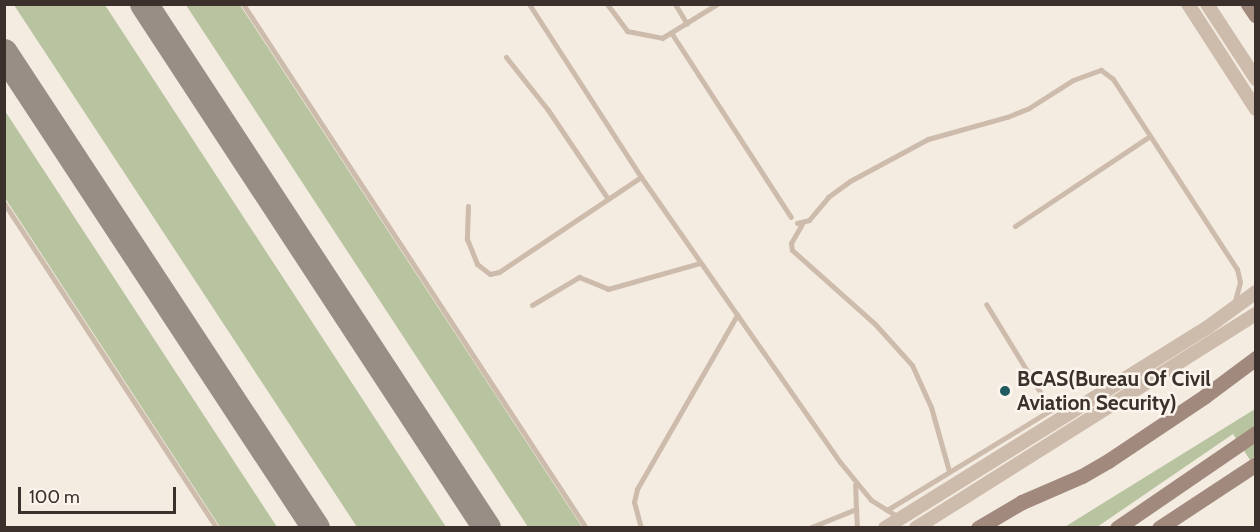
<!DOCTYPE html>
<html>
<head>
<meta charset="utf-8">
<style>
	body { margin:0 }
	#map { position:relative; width:1260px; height:532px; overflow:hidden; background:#f4ebe1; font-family:Cabin,sans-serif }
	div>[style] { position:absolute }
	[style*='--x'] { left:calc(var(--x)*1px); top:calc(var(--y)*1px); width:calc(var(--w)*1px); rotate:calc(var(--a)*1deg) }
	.green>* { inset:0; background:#b8c4a0 }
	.taxiway>* { height:28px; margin:-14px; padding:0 14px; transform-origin:14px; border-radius:14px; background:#988e86 }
	.service>* { height:5px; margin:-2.5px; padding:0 2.5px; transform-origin:2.5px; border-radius:2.5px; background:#cdbbac }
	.tertiary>* { height:14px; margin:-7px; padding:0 7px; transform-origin:7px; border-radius:7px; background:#cdbbac }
	.secondary>* { height:15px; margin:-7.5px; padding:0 7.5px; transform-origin:7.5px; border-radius:7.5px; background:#a18a7d }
	.dots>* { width:16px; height:16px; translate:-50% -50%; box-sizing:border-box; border:3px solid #fbf5ee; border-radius:50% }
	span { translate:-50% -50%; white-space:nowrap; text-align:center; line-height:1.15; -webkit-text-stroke:5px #fbf5ee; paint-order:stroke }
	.poi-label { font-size:21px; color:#3b302b; font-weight:700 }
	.left { translate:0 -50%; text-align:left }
	.frame { position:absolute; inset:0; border:6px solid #3b302b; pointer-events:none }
	.scale { position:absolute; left:18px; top:487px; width:158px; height:27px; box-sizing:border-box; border:3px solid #3b302b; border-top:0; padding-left:8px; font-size:18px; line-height:21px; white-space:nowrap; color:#3b302b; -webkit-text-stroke:4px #fbf5ee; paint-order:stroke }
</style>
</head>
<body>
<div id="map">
	<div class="green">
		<div style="clip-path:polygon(14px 5px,105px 5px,446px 527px,357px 527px)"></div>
		<div style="clip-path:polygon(186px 5px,240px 5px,582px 527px,528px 527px)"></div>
		<div style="clip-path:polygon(5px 111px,277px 527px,220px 527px,5px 198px)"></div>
		<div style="clip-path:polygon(1255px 409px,1255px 456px,1250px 460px,1233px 434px,1097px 527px,1063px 528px)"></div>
	</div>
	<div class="taxiway">
		<div style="--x:144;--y:4;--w:626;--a:56.79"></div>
		<div style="--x:4;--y:53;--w:568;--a:56.7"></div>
	</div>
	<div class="service">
		<div style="--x:243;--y:4;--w:626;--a:56.79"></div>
		<div style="--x:529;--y:4;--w:206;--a:57.1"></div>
		<div style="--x:641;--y:177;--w:348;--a:55.1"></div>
		<div style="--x:840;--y:462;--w:49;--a:50.8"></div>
		<div style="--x:871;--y:500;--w:32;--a:32"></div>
		<div style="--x:607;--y:4;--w:34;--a:53"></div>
		<div style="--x:627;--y:31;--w:36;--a:11"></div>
		<div style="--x:662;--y:38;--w:65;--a:-31.7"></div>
		<div style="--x:675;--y:4;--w:23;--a:59"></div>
		<div style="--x:672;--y:34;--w:218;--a:57"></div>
		<div style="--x:506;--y:57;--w:68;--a:51.6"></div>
		<div style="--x:548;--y:110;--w:107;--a:56"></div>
		<div style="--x:4;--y:203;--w:389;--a:56.8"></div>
		<div style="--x:468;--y:206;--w:33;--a:92"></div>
		<div style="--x:467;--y:239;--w:27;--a:68"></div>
		<div style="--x:477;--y:264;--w:16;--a:38"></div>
		<div style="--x:490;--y:274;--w:9;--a:-13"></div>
		<div style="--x:499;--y:272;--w:171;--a:-33.8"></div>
		<div style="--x:797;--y:223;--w:12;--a:-14"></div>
		<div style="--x:809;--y:220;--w:30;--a:-50"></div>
		<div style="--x:828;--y:197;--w:27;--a:-36"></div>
		<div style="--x:850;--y:181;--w:89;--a:-28.3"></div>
		<div style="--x:928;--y:139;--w:82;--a:-15.6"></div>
		<div style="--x:1007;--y:117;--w:24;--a:-22"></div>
		<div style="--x:1029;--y:108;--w:52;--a:-32.5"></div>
		<div style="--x:1073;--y:80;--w:30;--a:-20"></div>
		<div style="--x:1101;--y:70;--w:15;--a:37"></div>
		<div style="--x:1113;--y:79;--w:227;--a:56.9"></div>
		<div style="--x:1237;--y:269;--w:13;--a:77"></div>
		<div style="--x:1240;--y:282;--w:23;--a:105"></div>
		<div style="--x:802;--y:224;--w:22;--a:120"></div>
		<div style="--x:791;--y:243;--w:7;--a:82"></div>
		<div style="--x:792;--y:250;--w:111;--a:41.7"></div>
		<div style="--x:875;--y:324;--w:55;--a:47.9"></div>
		<div style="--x:912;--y:365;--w:46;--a:65.7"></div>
		<div style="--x:931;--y:407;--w:66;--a:74.3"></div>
		<div style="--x:1015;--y:226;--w:162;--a:-33.7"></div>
		<div style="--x:532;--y:305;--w:55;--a:-30.8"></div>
		<div style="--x:579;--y:277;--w:31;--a:22"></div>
		<div style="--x:608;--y:289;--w:96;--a:-15.8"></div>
		<div style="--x:856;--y:509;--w:19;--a:87"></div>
		<div style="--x:887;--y:510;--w:192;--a:-31.4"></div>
		<div style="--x:1051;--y:410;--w:124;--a:-121.5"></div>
		<div style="--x:641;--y:528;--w:27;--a:-105"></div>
		<div style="--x:634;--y:502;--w:13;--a:-77"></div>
		<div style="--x:637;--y:489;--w:201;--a:-60.1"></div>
		<div style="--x:809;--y:528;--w:51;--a:-22"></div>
		<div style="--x:856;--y:509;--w:25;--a:-92"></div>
	</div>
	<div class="tertiary">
		<div style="--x:1188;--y:4;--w:125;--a:57.1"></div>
		<div style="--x:1207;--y:4;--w:90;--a:56.8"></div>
		<div style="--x:885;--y:528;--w:380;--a:-31.9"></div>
		<div style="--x:1208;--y:327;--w:59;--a:-36.1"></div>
		<div style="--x:916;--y:528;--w:402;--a:-32.2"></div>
	</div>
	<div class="secondary">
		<div style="--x:1248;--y:4;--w:14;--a:56"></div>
		<div style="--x:978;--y:528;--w:51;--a:-30.6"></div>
		<div style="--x:1022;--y:502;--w:65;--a:-23.4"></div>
		<div style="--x:1082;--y:476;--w:30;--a:-30"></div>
		<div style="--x:1108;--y:461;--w:117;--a:-33.8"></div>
		<div style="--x:1205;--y:396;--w:64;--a:-36.7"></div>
		<div style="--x:1117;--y:528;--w:168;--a:-34.4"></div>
		<div style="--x:1159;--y:528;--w:116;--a:-33.4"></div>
	</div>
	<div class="dots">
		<div style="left:1005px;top:391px;background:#1f5a5e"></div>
	</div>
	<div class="poi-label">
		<span class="left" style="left:1017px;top:391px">BCAS(Bureau Of Civil<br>Aviation Security)</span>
	</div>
	<div class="frame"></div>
	<div class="scale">100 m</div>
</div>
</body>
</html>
